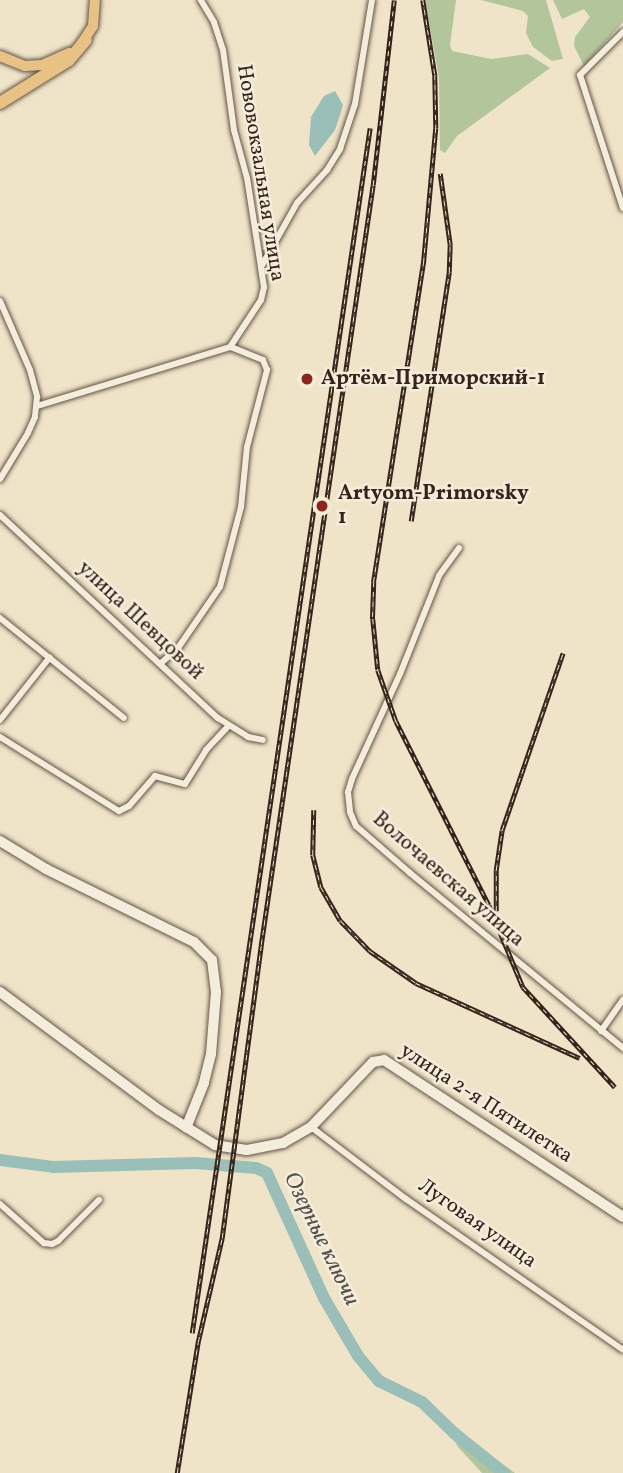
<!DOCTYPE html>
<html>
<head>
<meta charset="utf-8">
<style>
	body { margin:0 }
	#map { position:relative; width:623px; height:1473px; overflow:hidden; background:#efe4c8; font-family:Vollkorn,serif }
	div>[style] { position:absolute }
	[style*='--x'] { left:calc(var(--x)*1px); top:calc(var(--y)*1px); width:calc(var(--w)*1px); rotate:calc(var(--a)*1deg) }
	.green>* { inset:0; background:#b3c59b }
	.water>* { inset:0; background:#9abeb8 }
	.river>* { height:12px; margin:-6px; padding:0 6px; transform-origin:6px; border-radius:6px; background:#9abeb8 }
	.roads { filter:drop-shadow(0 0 2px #645446) drop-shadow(0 0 2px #645446) }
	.street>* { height:6px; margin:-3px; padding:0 3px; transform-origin:3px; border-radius:3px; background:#f5eddb }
	.secondary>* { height:10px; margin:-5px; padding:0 5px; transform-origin:5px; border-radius:5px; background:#f5eddb }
	.primary>* { height:10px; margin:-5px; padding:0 5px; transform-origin:5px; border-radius:5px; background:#e8c284 }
	.highway>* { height:12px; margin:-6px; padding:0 6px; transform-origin:6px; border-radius:6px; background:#e8c284 }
	.rail>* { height:4.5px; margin-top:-2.25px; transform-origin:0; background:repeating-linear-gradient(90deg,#f5eddb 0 5px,#36241a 0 10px); box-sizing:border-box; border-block:2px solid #36241a }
	.dots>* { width:19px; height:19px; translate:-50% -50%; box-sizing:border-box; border:4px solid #f5eddb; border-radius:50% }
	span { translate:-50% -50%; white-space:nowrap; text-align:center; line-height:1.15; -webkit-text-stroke:5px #f5eddb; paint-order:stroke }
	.street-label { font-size:21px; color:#36241a }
	.poi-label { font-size:21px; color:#36241a; font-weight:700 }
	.left { translate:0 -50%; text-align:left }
	.water-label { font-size:23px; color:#545249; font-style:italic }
</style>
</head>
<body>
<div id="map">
	<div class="green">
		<div style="clip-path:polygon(425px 0,456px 0,450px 45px,452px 51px,491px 59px,528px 54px,550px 68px,457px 136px,445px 153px,440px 150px,439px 78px)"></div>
		<div style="clip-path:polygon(481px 0,546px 0,563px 59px,552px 61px,533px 47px,526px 33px,528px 16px,523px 11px)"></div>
		<div style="clip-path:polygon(553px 0,623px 0,623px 22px,584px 66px,574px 46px,575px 37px,590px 17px,584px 9px,562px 19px)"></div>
		<div style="clip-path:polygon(456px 1434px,461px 1434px,515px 1473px,482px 1473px,458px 1447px,453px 1438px)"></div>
	</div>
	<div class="water">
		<div style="clip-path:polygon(335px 91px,343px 105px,340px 115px,335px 130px,315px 156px,309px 145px,311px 117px,324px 96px)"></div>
	</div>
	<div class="river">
		<div style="--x:0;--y:1160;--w:53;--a:7.5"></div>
		<div style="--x:53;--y:1167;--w:142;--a:-1.6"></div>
		<div style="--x:195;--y:1163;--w:61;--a:4.7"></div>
		<div style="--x:256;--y:1168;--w:12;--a:24"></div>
		<div style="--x:267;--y:1173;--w:137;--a:65.5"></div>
		<div style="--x:324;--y:1298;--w:67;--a:59.6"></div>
		<div style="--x:358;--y:1356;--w:33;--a:50"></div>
		<div style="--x:379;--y:1381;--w:48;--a:26"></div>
		<div style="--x:422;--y:1402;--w:45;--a:44.1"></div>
		<div style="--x:454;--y:1433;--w:64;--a:38.7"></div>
	</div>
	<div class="roads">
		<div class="street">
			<div style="--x:623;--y:32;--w:61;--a:135"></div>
			<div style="--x:580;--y:75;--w:140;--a:72.1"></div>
			<div style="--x:261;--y:267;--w:73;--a:-60.6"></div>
			<div style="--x:297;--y:203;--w:45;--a:-47.7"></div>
			<div style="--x:327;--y:170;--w:25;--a:-58"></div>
			<div style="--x:340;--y:149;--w:47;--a:-71.6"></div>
			<div style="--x:355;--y:104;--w:105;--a:-80.7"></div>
			<div style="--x:0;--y:301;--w:75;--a:66.5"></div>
			<div style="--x:30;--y:370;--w:28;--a:75"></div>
			<div style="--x:37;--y:397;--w:20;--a:96"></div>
			<div style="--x:35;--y:417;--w:17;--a:114"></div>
			<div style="--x:28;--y:433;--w:54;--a:121.3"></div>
			<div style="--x:37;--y:406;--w:202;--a:-17"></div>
			<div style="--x:230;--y:347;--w:56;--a:-56.6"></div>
			<div style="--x:261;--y:300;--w:13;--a:-77"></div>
			<div style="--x:264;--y:287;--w:20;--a:-99"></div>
			<div style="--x:261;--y:267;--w:90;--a:-98.9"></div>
			<div style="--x:247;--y:178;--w:50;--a:-105.2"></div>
			<div style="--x:234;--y:130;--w:81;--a:-97.8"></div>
			<div style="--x:223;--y:50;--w:29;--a:-108"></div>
			<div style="--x:214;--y:22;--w:26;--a:-121"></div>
			<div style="--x:0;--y:515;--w:298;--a:43"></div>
			<div style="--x:218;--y:718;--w:36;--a:32"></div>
			<div style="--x:248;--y:737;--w:15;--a:11"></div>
			<div style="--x:459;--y:548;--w:34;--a:126"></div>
			<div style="--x:439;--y:576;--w:105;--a:111.7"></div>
			<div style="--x:400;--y:674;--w:115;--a:114.6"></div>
			<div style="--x:352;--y:779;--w:14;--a:107"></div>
			<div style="--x:348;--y:792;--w:20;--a:84"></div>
			<div style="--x:350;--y:812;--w:15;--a:67"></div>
			<div style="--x:356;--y:826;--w:72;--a:41"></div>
			<div style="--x:410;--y:873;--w:276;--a:39.4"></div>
			<div style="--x:0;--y:618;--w:159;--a:38.9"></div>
			<div style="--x:161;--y:663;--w:23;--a:-41"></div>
			<div style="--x:178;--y:648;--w:74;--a:-55.5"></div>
			<div style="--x:220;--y:587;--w:83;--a:-75.3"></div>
			<div style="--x:241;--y:507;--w:60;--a:-84.3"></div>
			<div style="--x:247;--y:447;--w:80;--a:-75.4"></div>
			<div style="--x:267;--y:370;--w:11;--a:-112"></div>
			<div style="--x:263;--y:360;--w:35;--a:-158"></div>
			<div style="--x:0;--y:720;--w:80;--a:-51.6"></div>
			<div style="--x:0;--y:737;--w:140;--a:31.9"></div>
			<div style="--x:119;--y:811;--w:11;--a:-27"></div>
			<div style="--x:129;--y:806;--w:40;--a:-49"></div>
			<div style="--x:155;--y:776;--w:31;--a:15"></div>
			<div style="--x:185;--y:784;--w:40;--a:-58"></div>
			<div style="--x:206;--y:750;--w:33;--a:-47"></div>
			<div style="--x:601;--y:1031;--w:38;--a:-55"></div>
			<div style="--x:311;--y:1127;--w:119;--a:37.2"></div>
			<div style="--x:406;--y:1199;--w:264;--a:34.8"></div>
			<div style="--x:0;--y:1204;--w:59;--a:41.6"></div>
			<div style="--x:44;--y:1243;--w:8;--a:7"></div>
			<div style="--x:52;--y:1244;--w:7;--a:-27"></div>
			<div style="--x:58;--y:1241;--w:58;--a:-45"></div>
		</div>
		<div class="secondary">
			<div style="--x:0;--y:841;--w:54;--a:31.3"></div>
			<div style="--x:46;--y:869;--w:165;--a:26.3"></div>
			<div style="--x:194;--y:942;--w:25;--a:45"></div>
			<div style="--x:212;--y:960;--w:32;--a:83"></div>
			<div style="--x:216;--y:992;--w:62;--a:94.6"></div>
			<div style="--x:211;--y:1054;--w:30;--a:104"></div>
			<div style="--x:204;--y:1083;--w:48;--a:111.8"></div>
			<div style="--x:0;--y:992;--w:198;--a:36.6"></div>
			<div style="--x:159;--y:1110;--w:66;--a:32"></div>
			<div style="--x:215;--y:1145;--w:32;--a:9"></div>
			<div style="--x:247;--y:1150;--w:37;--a:-11"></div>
			<div style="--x:283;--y:1143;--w:32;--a:-30"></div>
			<div style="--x:311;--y:1127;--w:90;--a:-46.4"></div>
			<div style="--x:373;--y:1062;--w:11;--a:-10"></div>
			<div style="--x:384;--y:1060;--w:286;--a:33.3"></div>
		</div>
		<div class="primary">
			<div style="--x:82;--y:43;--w:20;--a:-57"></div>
			<div style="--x:93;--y:26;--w:26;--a:-86"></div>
			<div style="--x:0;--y:56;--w:27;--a:22"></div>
			<div style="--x:25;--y:66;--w:17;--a:-3"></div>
			<div style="--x:42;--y:65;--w:30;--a:-24"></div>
		</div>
		<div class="highway">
			<div style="--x:0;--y:103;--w:81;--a:-31.9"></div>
			<div style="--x:69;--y:60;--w:26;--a:-50"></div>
		</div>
	</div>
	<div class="rail">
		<div style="--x:423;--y:0;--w:76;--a:80.9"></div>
		<div style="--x:435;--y:75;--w:53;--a:88.9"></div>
		<div style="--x:436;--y:128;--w:134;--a:95.2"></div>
		<div style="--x:424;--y:261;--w:325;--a:98.9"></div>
		<div style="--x:374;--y:582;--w:37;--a:92"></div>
		<div style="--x:373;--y:619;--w:51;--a:84.4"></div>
		<div style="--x:378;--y:670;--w:54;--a:70.6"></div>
		<div style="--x:396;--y:721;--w:206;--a:63.2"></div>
		<div style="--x:489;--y:905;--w:89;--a:67.5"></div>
		<div style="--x:523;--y:987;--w:136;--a:47.4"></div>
		<div style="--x:411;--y:521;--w:252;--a:-81.3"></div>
		<div style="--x:449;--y:272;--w:27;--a:-88"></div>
		<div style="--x:450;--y:245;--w:72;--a:-98"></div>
		<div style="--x:314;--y:810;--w:45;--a:91.3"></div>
		<div style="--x:313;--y:855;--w:33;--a:76"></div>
		<div style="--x:321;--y:887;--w:39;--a:60"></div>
		<div style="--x:341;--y:921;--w:42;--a:46"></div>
		<div style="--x:370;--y:951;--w:56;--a:34.8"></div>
		<div style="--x:416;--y:983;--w:180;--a:24.6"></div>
		<div style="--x:496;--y:911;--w:41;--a:-90"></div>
		<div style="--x:496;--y:870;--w:40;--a:-81.5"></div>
		<div style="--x:502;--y:830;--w:187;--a:-71"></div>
		<div style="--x:192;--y:1333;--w:1218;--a:-81.6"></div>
		<div style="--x:177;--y:1473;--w:133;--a:-80.9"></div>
		<div style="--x:198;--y:1342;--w:107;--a:-77"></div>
		<div style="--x:222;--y:1238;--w:296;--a:-82.4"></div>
		<div style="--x:261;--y:945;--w:768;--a:-81.62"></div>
		<div style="--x:373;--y:185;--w:186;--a:-83.5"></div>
	</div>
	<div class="dots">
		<div style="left:307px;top:379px;background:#8f2418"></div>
		<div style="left:322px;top:506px;background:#8f2418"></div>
	</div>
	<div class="street-label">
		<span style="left:260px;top:173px;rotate:81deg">Нововокзальная улица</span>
		<span style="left:140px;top:621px;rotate:43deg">улица Шевцовой</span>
		<span style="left:448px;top:880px;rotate:41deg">Волочаевская улица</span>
		<span style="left:486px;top:1104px;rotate:33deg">улица 2-я Пятилетка</span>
		<span style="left:477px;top:1224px;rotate:35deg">Луговая улица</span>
	</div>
	<div class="poi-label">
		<span class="left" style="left:321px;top:379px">Артём-Приморский-1</span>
		<span class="left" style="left:338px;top:506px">Artyom-Primorsky<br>1</span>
	</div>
	<div class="water-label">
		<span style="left:321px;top:1239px;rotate:64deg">Озерные ключи</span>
	</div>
</div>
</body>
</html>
